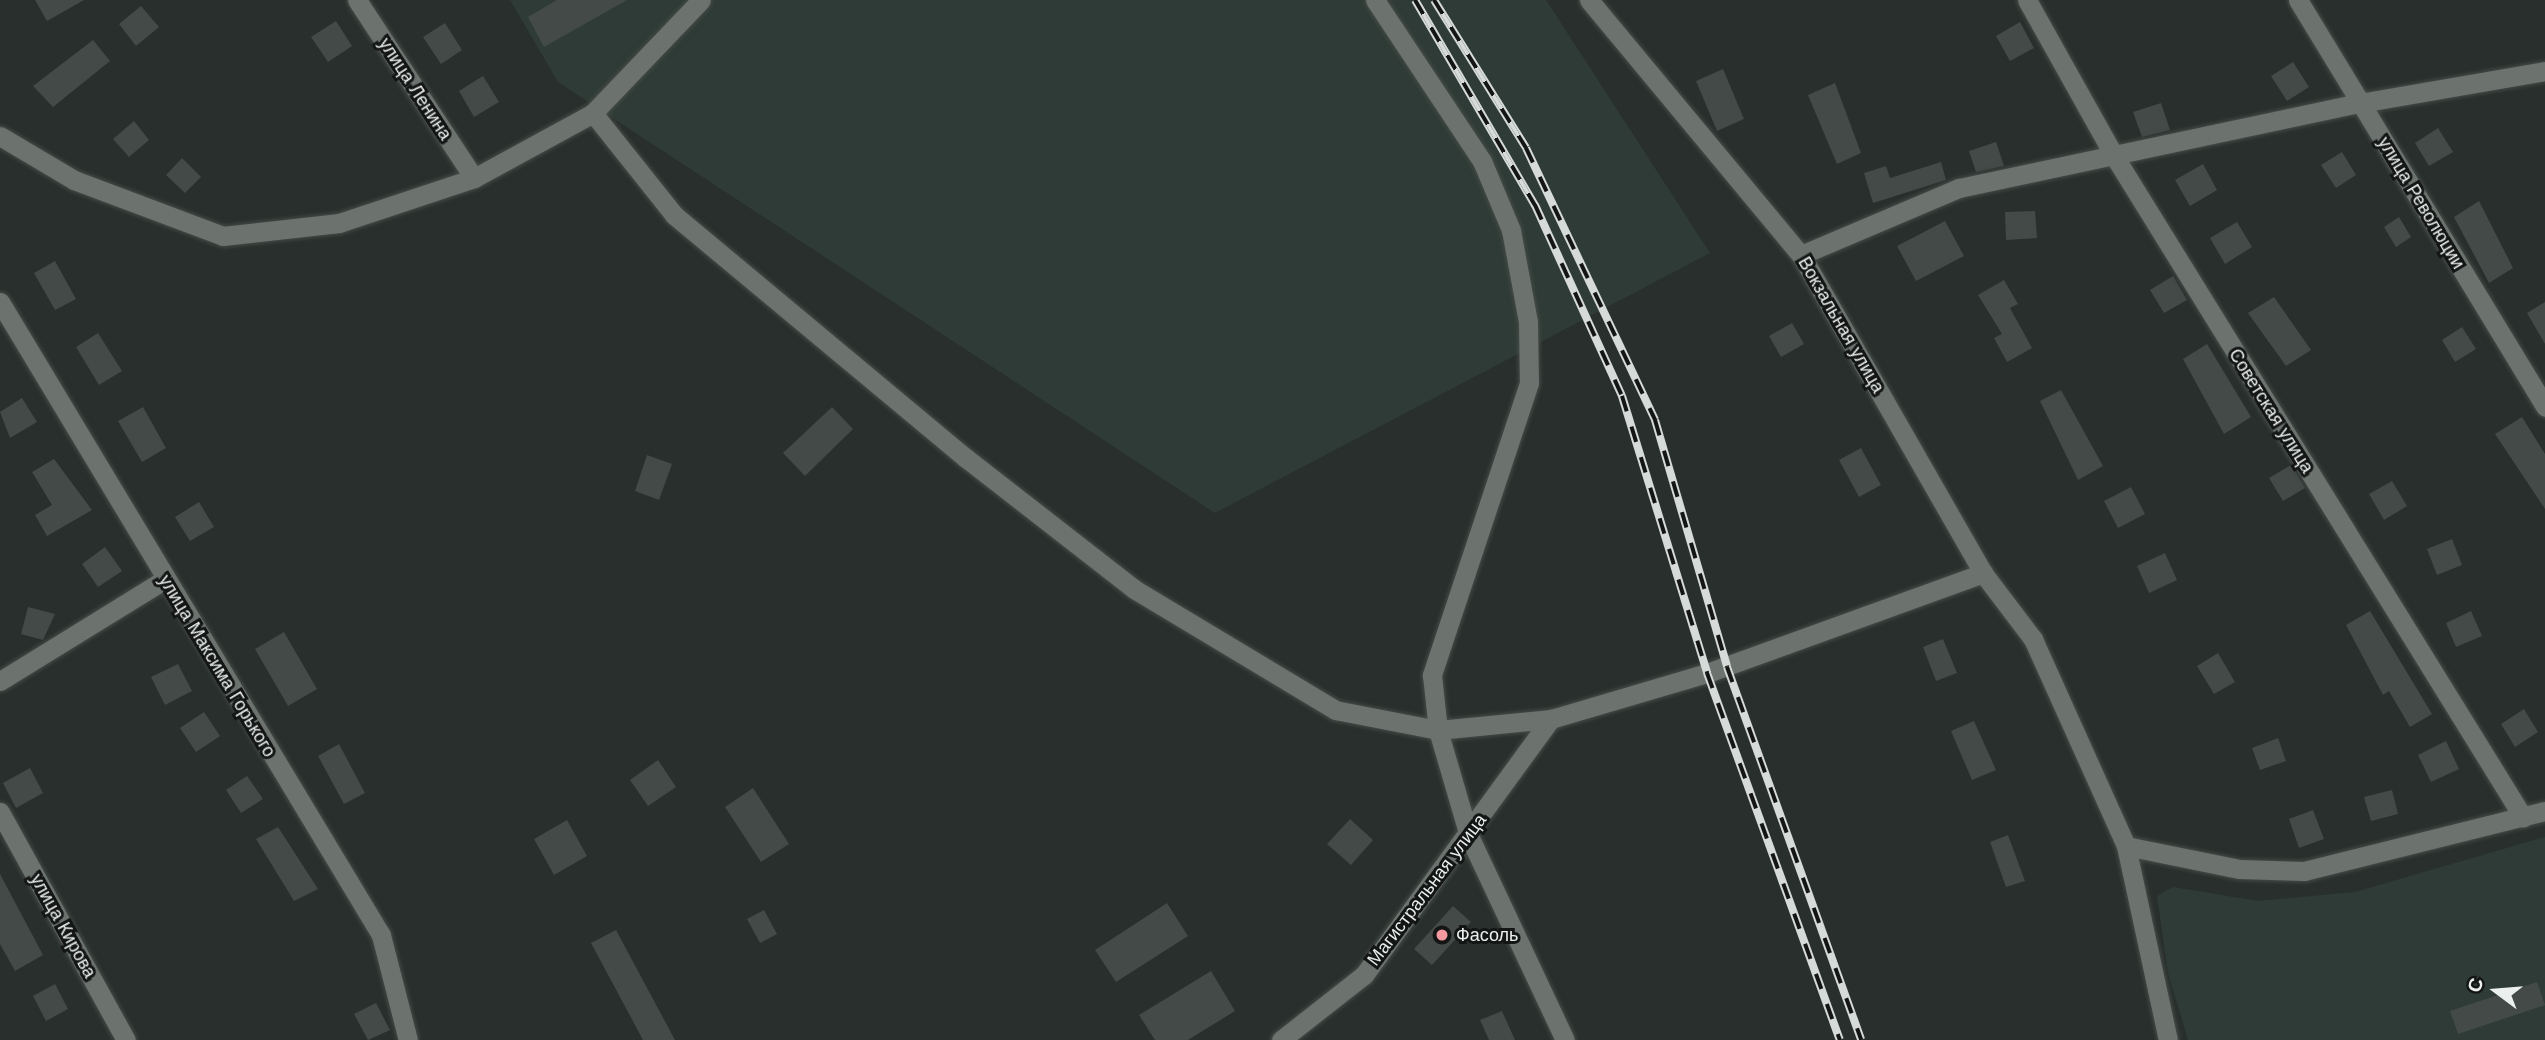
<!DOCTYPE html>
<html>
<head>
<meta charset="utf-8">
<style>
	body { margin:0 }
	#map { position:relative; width:2545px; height:1040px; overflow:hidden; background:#292f2c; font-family:"Work Sans",sans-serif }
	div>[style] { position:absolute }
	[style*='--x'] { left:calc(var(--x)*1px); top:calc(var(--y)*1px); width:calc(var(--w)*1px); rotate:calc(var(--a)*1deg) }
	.built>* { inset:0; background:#2f3b36 }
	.building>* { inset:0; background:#434a47 }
	.roads { filter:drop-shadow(0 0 2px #454b48) drop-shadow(0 0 2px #454b48) }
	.minor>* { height:19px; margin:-9.5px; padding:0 9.5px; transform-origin:9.5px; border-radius:9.5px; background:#6c736f }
	.rail>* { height:8px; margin-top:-4px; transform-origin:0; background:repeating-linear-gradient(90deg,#131615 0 16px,#d6dad8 0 32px); box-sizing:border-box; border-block:2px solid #d6dad8 }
	.dots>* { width:19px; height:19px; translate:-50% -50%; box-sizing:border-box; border:4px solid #131615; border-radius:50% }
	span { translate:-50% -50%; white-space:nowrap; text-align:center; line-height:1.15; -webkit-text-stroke:6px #131615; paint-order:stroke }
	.street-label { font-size:18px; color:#ebefed }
	.poi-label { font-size:18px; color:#ebefed }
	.left { translate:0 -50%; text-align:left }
	.north { position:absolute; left:2461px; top:956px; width:70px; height:70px; -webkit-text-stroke:5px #131615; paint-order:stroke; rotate:286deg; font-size:19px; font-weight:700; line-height:28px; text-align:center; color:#ebefed }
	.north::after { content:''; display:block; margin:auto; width:24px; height:32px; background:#ebefed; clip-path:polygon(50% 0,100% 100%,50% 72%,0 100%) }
</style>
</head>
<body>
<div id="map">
	<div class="built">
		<div style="clip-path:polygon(510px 0,1546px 0,1710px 253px,1215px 513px,558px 82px)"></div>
		<div style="clip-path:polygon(2545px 837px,2545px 1040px,2188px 1040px,2168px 973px,2157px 896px,2173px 887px,2258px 901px,2355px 892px)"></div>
	</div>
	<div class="building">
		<div style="clip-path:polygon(35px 0,84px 0,47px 21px)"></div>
		<div style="clip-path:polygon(557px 0,627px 0,544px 47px,528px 17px)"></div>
		<div style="clip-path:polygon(141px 6px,159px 27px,136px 46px,119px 24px)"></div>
		<div style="clip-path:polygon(336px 21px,352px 46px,328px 62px,311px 37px)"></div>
		<div style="clip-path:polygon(2020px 22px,2034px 48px,2010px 61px,1996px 36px)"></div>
		<div style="clip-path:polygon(445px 23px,462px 50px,441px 64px,423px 37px)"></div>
		<div style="clip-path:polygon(93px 40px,110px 61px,53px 107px,33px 86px)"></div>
		<div style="clip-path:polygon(2293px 62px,2309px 87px,2287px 101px,2271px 76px)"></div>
		<div style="clip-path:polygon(1723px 69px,1744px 119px,1717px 131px,1696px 81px)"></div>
		<div style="clip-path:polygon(483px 76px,499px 102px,474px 117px,459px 91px)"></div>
		<div style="clip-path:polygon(1835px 83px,1861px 153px,1837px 164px,1808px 95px)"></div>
		<div style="clip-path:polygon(2161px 103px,2170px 130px,2142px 137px,2133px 112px)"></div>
		<div style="clip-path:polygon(134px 121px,149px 140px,129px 157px,113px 139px)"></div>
		<div style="clip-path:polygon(2438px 128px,2453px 152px,2429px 166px,2415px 143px)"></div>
		<div style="clip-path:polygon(1996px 142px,2004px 166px,1976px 172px,1969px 151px)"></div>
		<div style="clip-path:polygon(2342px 152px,2356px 175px,2336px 188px,2321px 165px)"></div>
		<div style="clip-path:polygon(182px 158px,201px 177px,185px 193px,166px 175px)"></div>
		<div style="clip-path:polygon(1941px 162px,1946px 180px,1873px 203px,1864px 173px,1886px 166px,1890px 178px)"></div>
		<div style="clip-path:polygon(2203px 164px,2217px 190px,2190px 206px,2175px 180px)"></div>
		<div style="clip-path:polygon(2479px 201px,2513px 268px,2489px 283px,2454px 217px)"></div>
		<div style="clip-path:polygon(2035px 211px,2037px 238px,2006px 240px,2005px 212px)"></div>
		<div style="clip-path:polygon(2399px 217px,2411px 237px,2396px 247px,2384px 227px)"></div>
		<div style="clip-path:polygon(1945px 221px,1964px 256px,1916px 281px,1897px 246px)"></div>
		<div style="clip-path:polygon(2237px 222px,2252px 247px,2225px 264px,2210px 238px)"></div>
		<div style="clip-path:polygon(55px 261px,76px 299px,55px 310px,34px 273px)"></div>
		<div style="clip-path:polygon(2173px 276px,2187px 300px,2164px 313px,2150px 290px)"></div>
		<div style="clip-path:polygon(2004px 280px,2018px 304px,2010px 308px,2032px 348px,2007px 362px,1994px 338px,2002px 334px,1978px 295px)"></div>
		<div style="clip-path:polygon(2274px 297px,2311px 350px,2286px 366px,2248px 313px)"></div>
		<div style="clip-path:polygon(2545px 302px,2545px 344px,2527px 313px)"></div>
		<div style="clip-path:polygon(1792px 323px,1804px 344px,1781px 357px,1769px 336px)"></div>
		<div style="clip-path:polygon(2462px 327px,2476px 349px,2455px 362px,2442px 340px)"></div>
		<div style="clip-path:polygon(98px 333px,122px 371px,99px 385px,76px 347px)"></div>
		<div style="clip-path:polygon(2207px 344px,2251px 417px,2224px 434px,2183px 359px)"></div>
		<div style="clip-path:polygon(2061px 390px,2103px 466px,2078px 480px,2040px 401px)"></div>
		<div style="clip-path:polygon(22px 398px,37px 422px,10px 438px,0 412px)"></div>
		<div style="clip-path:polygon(143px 407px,166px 448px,142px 462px,118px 421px)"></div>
		<div style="clip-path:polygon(832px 407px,853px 429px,805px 476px,783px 453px)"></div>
		<div style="clip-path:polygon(2522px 417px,2545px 454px,2545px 509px,2495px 434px)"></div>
		<div style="clip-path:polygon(1861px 448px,1881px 485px,1859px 497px,1839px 460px)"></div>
		<div style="clip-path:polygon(647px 455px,672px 464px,659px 500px,635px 491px)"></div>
		<div style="clip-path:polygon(54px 459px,92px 510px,47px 536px,35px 515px,52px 505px,32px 472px)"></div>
		<div style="clip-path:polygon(2291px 465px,2305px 488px,2283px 501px,2269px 478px)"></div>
		<div style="clip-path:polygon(2392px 481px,2407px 506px,2384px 520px,2369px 494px)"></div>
		<div style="clip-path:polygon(2131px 487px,2145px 514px,2118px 528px,2104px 501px)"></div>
		<div style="clip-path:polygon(199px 502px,214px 527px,190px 541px,175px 517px)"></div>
		<div style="clip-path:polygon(2452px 539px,2462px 565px,2437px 575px,2427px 549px)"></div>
		<div style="clip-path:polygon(105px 547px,122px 571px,98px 587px,82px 564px)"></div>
		<div style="clip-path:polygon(2165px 553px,2177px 580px,2149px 593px,2137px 566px)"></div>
		<div style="clip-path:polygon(28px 607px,55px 614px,43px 640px,21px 634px)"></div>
		<div style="clip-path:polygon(2370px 611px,2432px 714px,2410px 727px,2389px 691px,2383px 695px,2346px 625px)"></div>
		<div style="clip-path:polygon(2471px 611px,2482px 636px,2456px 647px,2446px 623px)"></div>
		<div style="clip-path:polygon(284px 632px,317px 689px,288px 706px,255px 649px)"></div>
		<div style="clip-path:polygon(1943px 639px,1957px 673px,1936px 681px,1923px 647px)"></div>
		<div style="clip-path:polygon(2218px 653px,2235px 682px,2214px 694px,2197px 666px)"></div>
		<div style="clip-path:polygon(178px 664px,192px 691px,165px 705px,151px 677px)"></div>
		<div style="clip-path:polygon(2524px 709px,2538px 732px,2515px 747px,2501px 724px)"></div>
		<div style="clip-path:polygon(204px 712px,220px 736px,196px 752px,180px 728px)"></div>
		<div style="clip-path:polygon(1974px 721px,1996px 770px,1972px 780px,1951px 731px)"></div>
		<div style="clip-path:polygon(2278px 738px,2286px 761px,2260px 770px,2252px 748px)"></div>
		<div style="clip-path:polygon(2446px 741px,2459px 769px,2431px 782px,2418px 755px)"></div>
		<div style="clip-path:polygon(339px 744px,365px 793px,344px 804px,318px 756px)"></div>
		<div style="clip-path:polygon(658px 760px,676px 787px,648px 806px,630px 780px)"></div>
		<div style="clip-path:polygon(30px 768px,43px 793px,16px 808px,3px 783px)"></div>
		<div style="clip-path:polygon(247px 776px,263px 799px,241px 813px,226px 790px)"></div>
		<div style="clip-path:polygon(753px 788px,789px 844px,761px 862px,725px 807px)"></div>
		<div style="clip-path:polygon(2392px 790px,2398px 814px,2371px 821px,2364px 797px)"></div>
		<div style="clip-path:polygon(2313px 810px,2324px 839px,2299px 848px,2289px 819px)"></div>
		<div style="clip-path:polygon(1350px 819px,1373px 840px,1351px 865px,1327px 844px)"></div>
		<div style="clip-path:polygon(567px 820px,587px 856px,554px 875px,534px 839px)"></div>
		<div style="clip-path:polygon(278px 827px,318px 889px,294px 901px,256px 839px)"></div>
		<div style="clip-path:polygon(2008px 835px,2025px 881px,2006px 887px,1990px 842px)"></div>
		<div style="clip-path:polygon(0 874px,43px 955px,15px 971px,0 944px)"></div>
		<div style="clip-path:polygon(1167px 903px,1188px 936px,1116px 982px,1095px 950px)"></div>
		<div style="clip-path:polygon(1453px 906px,1471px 922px,1432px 965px,1414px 949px)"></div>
		<div style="clip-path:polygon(764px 910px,777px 934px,760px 943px,747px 919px)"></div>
		<div style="clip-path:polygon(616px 930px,675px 1040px,643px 1040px,591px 943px)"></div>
		<div style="clip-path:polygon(1211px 971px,1235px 1011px,1188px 1040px,1155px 1040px,1139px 1015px)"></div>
		<div style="clip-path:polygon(2537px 982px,2545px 1005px,2458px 1034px,2450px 1011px)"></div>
		<div style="clip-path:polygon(55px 984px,68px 1009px,46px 1021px,33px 996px)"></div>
		<div style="clip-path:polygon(376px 1003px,390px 1030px,368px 1040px,354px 1014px)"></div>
		<div style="clip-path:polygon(1502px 1011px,1515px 1040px,1489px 1040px,1480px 1020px)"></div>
	</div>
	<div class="roads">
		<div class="minor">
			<div style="--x:357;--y:0;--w:213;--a:56.7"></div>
			<div style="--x:1375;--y:0;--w:193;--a:56.4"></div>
			<div style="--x:1482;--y:161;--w:75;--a:67.2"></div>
			<div style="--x:1511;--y:230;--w:94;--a:79.5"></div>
			<div style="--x:1528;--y:322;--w:61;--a:89.1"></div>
			<div style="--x:1529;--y:383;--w:308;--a:108.4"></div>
			<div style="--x:1432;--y:675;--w:55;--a:83.8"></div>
			<div style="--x:1438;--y:730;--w:110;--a:73.7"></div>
			<div style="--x:1469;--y:836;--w:225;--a:64.8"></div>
			<div style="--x:1589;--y:0;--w:332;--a:50.3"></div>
			<div style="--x:1801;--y:255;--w:366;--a:60.2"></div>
			<div style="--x:1983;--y:573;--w:83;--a:52.9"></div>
			<div style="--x:2033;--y:639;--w:227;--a:65.8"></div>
			<div style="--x:2126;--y:846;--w:198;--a:77.8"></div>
			<div style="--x:2027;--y:0;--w:176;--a:60.8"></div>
			<div style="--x:2113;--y:154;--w:780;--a:58.27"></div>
			<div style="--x:2298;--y:0;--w:476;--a:58.7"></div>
			<div style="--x:593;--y:113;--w:130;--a:51.5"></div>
			<div style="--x:674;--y:215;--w:380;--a:39.8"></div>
			<div style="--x:966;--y:458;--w:213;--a:37.9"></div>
			<div style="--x:1134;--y:589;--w:235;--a:31"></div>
			<div style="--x:1335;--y:710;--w:105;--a:11"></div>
			<div style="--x:1438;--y:730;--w:114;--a:-5.6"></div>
			<div style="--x:1551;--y:719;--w:163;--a:-16.4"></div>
			<div style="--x:1707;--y:673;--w:294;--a:-19.9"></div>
			<div style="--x:0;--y:136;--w:86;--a:30.7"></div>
			<div style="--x:74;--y:180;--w:159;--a:20.6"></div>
			<div style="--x:223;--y:236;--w:117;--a:-6.4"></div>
			<div style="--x:339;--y:223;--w:142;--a:-18.4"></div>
			<div style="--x:474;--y:178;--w:136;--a:-28.6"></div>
			<div style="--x:593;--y:113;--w:156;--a:-46.3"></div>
			<div style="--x:1801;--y:255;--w:172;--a:-23"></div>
			<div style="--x:1959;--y:188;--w:410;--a:-12"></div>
			<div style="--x:2360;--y:103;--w:188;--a:-9.8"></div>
			<div style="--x:0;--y:302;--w:739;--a:58.96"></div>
			<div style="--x:381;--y:935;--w:108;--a:75.6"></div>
			<div style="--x:0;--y:681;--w:194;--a:-31.7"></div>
			<div style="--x:0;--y:812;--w:260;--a:61.1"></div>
			<div style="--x:2126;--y:846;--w:115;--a:11.5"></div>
			<div style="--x:2239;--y:869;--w:65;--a:1.8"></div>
			<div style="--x:2304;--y:871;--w:248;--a:-14"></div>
			<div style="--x:1281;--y:1040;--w:105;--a:-38.1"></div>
			<div style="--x:1364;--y:975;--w:317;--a:-53.9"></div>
		</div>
	</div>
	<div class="rail">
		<div style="--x:1415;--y:0;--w:238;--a:59.7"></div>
		<div style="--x:1535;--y:205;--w:210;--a:65.5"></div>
		<div style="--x:1622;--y:396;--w:290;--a:72.9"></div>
		<div style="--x:1707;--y:673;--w:390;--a:70.1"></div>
		<div style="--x:1434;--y:0;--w:174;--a:58.1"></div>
		<div style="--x:1526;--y:148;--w:301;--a:64.6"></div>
		<div style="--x:1655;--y:420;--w:257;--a:73.7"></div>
		<div style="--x:1727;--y:667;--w:396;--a:70.2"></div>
	</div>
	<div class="dots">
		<div style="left:1442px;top:935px;background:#f49aa0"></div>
	</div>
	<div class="street-label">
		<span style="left:415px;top:89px;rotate:57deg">улица Ленина</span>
		<span style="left:2421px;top:203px;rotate:59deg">улица Революции</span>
		<span style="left:1841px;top:325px;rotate:60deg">Вокзальная улица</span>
		<span style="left:2271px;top:411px;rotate:58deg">Советская улица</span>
		<span style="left:217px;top:666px;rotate:59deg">улица Максима Горького</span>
		<span style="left:1427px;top:890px;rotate:-53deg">Магистральная улица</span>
		<span style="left:63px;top:926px;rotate:61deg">улица Кирова</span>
	</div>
	<div class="poi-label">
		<span class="left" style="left:1456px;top:935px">Фасоль</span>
	</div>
	<div class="north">С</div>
</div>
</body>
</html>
